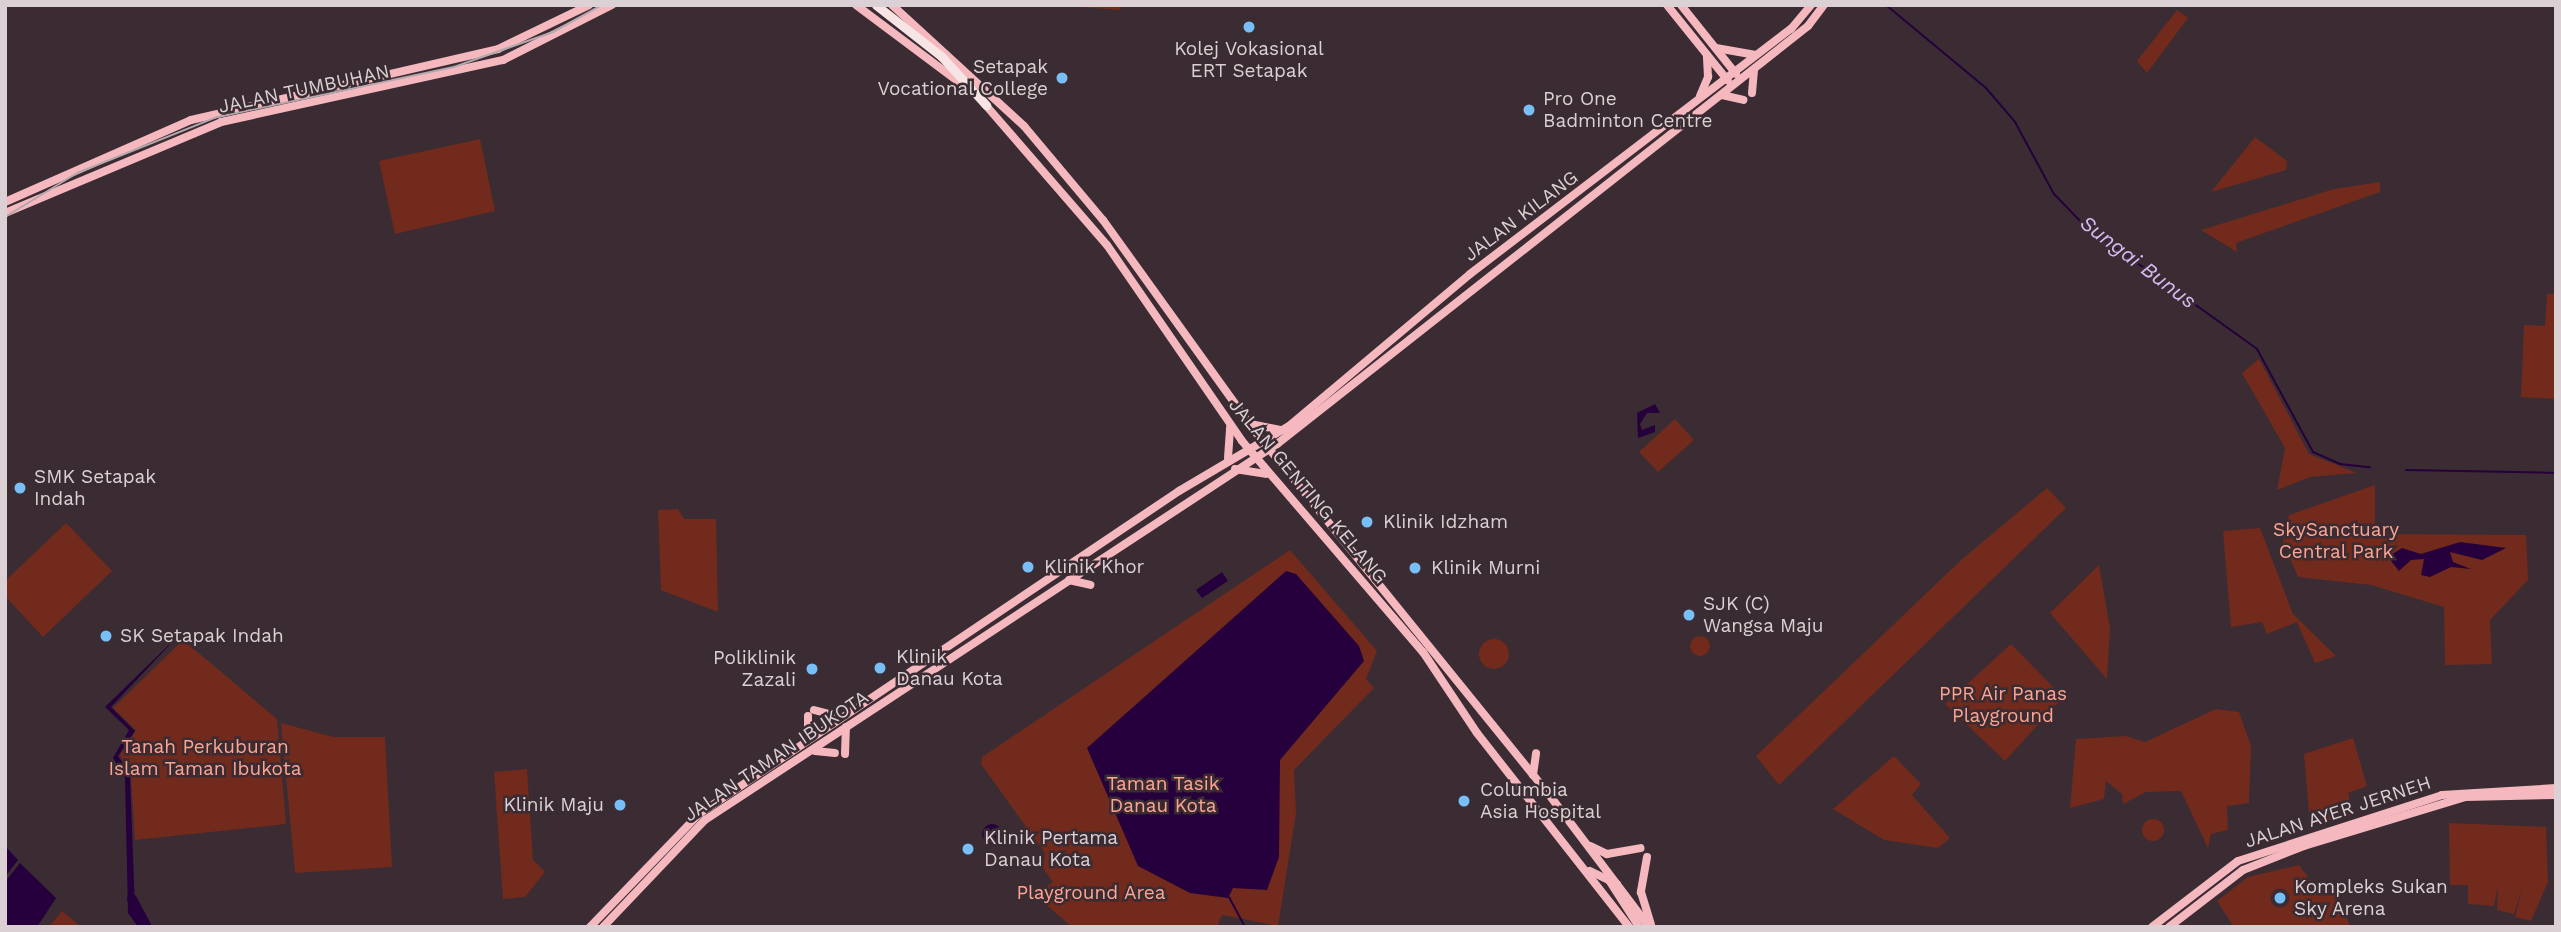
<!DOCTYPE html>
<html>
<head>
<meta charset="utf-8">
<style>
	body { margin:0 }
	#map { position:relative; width:2561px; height:932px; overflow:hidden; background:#3a2c32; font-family:"Work Sans",sans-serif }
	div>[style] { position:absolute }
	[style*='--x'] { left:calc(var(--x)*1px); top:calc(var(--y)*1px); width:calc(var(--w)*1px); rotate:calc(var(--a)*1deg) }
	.green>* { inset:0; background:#722a1c }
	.round { border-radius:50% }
	.water>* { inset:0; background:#25003c }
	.stream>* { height:2px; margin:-1px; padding:0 1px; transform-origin:1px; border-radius:1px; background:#25003c }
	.river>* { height:10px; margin:-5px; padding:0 5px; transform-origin:5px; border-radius:5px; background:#25003c }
	.major>* { height:8px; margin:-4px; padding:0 4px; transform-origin:4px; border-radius:4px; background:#f6b8bf }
	.highway>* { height:9px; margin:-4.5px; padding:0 4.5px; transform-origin:4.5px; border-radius:4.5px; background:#f7e4e5 }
	.tram>* { height:2px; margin:-1px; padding:0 1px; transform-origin:1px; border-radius:1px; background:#b3a8ad }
	.dots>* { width:19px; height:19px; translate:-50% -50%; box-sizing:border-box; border:4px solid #3a2c32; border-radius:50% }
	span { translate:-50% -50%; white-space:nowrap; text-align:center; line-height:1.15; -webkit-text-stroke:5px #3a2c32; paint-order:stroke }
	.poi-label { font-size:19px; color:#dbd1d5 }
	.right { translate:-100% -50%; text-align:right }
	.left { translate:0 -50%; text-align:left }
	.street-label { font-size:19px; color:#dbd1d5 }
	.park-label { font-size:19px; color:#fea592 }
	.water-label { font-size:21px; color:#d6baf2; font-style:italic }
	.frame { position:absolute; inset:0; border:7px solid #dbd1d5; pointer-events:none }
</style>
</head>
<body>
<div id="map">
	<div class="green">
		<div style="clip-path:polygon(1053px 5px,1120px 5px,1120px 10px)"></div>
		<div style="clip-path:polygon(2177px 10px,2188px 18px,2147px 73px,2137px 61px)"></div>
		<div style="clip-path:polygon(2255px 137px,2287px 161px,2286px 170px,2211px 192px)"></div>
		<div style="clip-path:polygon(480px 139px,495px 211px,395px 234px,379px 161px)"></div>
		<div style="clip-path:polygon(2380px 182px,2380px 192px,2236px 243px,2237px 252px,2201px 230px,2334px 189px)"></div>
		<div style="clip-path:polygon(2547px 294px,2556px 294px,2556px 399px,2521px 397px,2524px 325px,2545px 326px)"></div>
		<div style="clip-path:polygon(2259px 359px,2309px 454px,2357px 473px,2310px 477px,2277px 490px,2285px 448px,2242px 373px)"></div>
		<div style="clip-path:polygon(1675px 419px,1694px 440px,1658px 472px,1639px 452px)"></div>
		<div style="clip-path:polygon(2375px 485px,2375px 534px,2526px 535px,2528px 580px,2490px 620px,2492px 664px,2445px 665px,2444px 607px,2371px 585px,2298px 577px,2283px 542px,2289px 515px)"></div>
		<div style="clip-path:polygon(2047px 488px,2066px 508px,1779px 785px,1756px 756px,1960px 561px)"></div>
		<div style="clip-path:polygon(678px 509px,684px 519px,716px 519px,718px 612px,661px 590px,658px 510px)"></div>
		<div style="clip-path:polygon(66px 523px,112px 571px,43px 637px,5px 596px,5px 581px)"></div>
		<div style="clip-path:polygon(2260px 528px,2293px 614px,2336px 656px,2315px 663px,2297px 622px,2267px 634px,2262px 622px,2231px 627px,2223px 531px)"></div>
		<div style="clip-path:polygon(1290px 550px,1377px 651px,1366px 679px,1374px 688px,1294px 770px,1296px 813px,1278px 926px,1222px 915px,1217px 927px,1072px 927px,1035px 895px,1053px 882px,1043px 868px,1045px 853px,981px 764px,982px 757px)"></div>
		<div style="clip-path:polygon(2099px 565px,2110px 628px,2107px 679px,2050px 613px)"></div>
		<div class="round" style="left:1690px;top:636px;width:20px;height:20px"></div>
		<div class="round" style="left:1479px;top:639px;width:30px;height:30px"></div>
		<div style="clip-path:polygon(183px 640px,277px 719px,286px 824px,135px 840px,131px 777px,120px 755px,136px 730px,113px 708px)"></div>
		<div style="clip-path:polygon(2011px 644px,2063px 697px,2005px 761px,1945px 704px)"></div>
		<div style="clip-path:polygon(2216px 709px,2239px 712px,2251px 746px,2249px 803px,2227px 806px,2228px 830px,2211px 834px,2208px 848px,2181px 791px,2146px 792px,2123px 804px,2122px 794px,2106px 781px,2104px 799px,2070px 808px,2076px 739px,2126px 736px,2145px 742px)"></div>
		<div style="clip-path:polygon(281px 723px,333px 737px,385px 737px,392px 867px,295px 873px)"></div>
		<div style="clip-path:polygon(2353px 738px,2367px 786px,2348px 793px,2353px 815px,2310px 825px,2304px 754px)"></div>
		<div style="clip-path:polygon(1894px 756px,1921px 784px,1912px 795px,1950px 838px,1938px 848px,1884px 840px,1833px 809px)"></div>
		<div style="clip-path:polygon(527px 769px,533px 860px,545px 872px,525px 897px,503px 899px,494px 772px)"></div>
		<div class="round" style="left:2142px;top:819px;width:22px;height:22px"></div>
		<div style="clip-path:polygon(2449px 823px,2546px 827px,2548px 882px,2531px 921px,2515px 917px,2522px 889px,2514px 914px,2497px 910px,2498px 886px,2494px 906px,2468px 904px,2468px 885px,2450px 885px)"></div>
		<div style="clip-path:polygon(2299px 865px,2310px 880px,2338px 894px,2350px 927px,2234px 927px,2217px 901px,2248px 877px)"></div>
		<div style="clip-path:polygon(62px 911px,81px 927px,49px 927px)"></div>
	</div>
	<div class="water">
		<div style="clip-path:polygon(1655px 404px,1660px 413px,1647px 413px,1640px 424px,1642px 430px,1655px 425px,1655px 432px,1638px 438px,1637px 413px)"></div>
		<div style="clip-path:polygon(2460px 542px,2506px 548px,2482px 560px,2450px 552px,2453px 562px,2471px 569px,2451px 567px,2430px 577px,2421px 575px,2424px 559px,2411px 560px,2399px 571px,2388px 557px,2402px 548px,2421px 554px)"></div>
		<div style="clip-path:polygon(1286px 571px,1296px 574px,1359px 646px,1364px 661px,1280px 760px,1279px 857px,1267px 890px,1233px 888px,1228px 898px,1190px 893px,1138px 866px,1087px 748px)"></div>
		<div style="clip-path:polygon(1222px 572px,1228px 581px,1202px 598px,1196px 590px)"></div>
		<div style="clip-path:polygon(179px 635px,111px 707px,135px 731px,118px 756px,130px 775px,135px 910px,148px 927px,138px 927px,128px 913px,125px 778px,113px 758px,129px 730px,105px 707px)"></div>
		<div class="round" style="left:982px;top:824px;width:20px;height:20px"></div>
		<div style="clip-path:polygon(5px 846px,18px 860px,5px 877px)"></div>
		<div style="clip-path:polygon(20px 863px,56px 898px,37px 927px,5px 927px,5px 882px)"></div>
	</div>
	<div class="stream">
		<div style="--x:1886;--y:5;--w:130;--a:39.7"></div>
		<div style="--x:1986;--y:88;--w:45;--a:49.5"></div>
		<div style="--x:2015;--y:122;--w:82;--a:61.6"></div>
		<div style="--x:2054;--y:194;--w:43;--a:45.9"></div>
		<div style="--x:2084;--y:225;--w:213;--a:35.6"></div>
		<div style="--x:2257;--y:349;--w:117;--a:61.5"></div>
		<div style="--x:2313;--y:452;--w:30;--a:24"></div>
		<div style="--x:2340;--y:464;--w:30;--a:6"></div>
		<div style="--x:2406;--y:470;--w:150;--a:1.1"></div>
		<div style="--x:1229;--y:897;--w:34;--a:62"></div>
	</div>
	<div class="river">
		<div style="--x:132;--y:899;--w:32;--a:62"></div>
	</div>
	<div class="major">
		<div style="--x:856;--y:5;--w:134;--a:36.8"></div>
		<div style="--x:892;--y:5;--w:179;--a:42.5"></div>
		<div style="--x:1024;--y:126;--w:123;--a:50"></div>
		<div style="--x:1103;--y:220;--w:257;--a:54.3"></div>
		<div style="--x:1253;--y:429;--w:462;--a:51"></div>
		<div style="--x:1544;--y:788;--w:174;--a:52.9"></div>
		<div style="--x:1667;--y:5;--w:97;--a:51.2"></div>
		<div style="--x:1681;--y:5;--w:88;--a:51.4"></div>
		<div style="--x:1716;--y:48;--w:39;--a:10"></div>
		<div style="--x:1752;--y:93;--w:22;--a:-85"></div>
		<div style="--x:1722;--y:95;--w:22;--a:13"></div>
		<div style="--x:1700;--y:96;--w:21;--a:-67"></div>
		<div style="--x:1708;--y:77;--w:22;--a:-93"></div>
		<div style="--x:983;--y:102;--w:189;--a:49.1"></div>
		<div style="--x:1107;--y:245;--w:238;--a:55.4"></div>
		<div style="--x:1242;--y:441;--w:278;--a:49.4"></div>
		<div style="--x:1423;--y:652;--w:97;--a:56.3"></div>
		<div style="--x:1477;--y:733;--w:246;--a:51.9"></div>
		<div style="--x:5;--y:202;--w:203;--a:-23.8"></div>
		<div style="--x:191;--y:120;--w:315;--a:-13"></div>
		<div style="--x:498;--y:49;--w:101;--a:-25.8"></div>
		<div style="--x:5;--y:213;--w:234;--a:-22.8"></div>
		<div style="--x:221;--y:122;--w:289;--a:-12.4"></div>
		<div style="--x:503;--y:60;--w:122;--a:-26.8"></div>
		<div style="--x:1250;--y:424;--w:32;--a:11"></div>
		<div style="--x:1228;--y:458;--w:31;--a:-86"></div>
		<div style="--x:1235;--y:469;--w:31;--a:9"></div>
		<div style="--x:1069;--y:580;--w:22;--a:13"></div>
		<div style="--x:814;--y:710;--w:27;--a:15"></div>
		<div style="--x:808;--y:716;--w:23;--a:90"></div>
		<div style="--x:815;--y:751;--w:20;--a:6"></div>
		<div style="--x:845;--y:754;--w:27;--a:-88"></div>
		<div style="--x:1533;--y:775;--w:22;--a:-82"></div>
		<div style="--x:1590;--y:846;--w:19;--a:25"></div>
		<div style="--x:1607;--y:854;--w:34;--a:-10"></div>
		<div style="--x:1647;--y:857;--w:36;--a:100"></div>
		<div style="--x:1641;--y:892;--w:34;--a:73"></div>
		<div style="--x:1590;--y:871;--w:30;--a:26"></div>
		<div style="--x:1609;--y:880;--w:56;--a:57.4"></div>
		<div style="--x:590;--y:927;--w:157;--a:-46"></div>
		<div style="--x:699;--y:814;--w:579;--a:-33.94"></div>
		<div style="--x:1179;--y:491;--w:128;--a:-30.6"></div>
		<div style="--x:1289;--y:426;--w:236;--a:-40"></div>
		<div style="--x:1470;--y:274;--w:404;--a:-37.4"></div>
		<div style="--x:1791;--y:29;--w:31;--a:-50"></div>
		<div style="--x:603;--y:927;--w:148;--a:-46.4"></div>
		<div style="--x:705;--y:820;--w:685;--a:-33.32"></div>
		<div style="--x:1277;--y:444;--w:676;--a:-38.21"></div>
		<div style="--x:1808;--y:26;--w:26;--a:-53"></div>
		<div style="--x:2152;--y:927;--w:108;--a:-37.5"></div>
		<div style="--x:2238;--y:861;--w:214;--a:-17.9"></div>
		<div style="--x:2442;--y:795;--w:114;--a:-3.5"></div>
		<div style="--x:2169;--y:927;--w:93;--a:-37.6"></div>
		<div style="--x:2243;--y:870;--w:66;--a:-21.5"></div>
		<div style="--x:2304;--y:846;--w:168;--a:-16.9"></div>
		<div style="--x:2465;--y:797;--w:91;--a:-1.3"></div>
	</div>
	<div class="highway">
		<div style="--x:876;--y:5;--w:83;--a:38.1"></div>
		<div style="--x:941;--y:56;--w:67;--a:47.4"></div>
	</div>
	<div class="tram">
		<div style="--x:5;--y:217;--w:84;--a:-31.4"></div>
		<div style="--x:77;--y:173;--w:151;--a:-21.8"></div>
		<div style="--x:217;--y:117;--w:242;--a:-11.9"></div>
		<div style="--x:454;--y:67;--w:105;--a:-19.5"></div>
		<div style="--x:553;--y:32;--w:56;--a:-28.9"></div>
	</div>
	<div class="dots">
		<div style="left:1249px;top:27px;background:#78bff8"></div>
		<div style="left:1062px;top:78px;background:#78bff8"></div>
		<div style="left:1529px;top:110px;background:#78bff8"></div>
		<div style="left:20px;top:488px;background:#78bff8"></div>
		<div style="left:1367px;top:522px;background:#78bff8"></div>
		<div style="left:1028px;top:567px;background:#78bff8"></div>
		<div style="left:1415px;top:568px;background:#78bff8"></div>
		<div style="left:1689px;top:615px;background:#78bff8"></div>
		<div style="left:106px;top:636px;background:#78bff8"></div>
		<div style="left:880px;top:668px;background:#78bff8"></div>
		<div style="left:812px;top:669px;background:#78bff8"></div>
		<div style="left:1464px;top:801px;background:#78bff8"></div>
		<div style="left:620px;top:805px;background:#78bff8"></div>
		<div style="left:968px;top:849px;background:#78bff8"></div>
		<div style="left:2280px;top:898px;background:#78bff8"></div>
	</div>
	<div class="poi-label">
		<span style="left:1249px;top:60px">Kolej Vokasional<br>ERT Setapak</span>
		<span class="right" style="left:1048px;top:78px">Setapak<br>Vocational College</span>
		<span class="left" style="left:1543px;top:110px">Pro One<br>Badminton Centre</span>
		<span class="left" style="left:34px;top:488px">SMK Setapak<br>Indah</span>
		<span class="left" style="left:1383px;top:522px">Klinik Idzham</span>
		<span class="left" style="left:1044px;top:567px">Klinik Khor</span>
		<span class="left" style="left:1431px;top:568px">Klinik Murni</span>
		<span class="left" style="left:1703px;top:615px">SJK (C)<br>Wangsa Maju</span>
		<span class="left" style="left:120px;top:636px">SK Setapak Indah</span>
		<span class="left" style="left:896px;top:668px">Klinik<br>Danau Kota</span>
		<span class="right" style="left:796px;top:669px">Poliklinik<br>Zazali</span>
		<span class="left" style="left:1480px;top:801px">Columbia<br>Asia Hospital</span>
		<span class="right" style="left:604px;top:805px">Klinik Maju</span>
		<span class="left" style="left:984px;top:849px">Klinik Pertama<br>Danau Kota</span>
		<span class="left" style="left:2294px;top:898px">Kompleks Sukan<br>Sky Arena</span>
	</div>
	<div class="street-label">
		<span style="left:304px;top:89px;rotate:-12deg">JALAN TUMBUHAN</span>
		<span style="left:1521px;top:216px;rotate:-37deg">JALAN KILANG</span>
		<span style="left:1308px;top:491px;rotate:50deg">JALAN GENTING KELANG</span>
		<span style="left:776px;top:756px;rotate:-34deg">JALAN TAMAN IBUKOTA</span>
		<span style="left:2338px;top:812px;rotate:-18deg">JALAN AYER JERNEH</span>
	</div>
	<div class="park-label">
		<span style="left:2336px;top:541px">SkySanctuary<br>Central Park</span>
		<span style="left:2003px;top:705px">PPR Air Panas<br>Playground</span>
		<span style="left:205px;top:758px">Tanah Perkuburan<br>Islam Taman Ibukota</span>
		<span style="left:1163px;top:795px">Taman Tasik<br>Danau Kota</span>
		<span style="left:1091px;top:893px">Playground Area</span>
	</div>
	<div class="water-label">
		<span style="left:2138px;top:262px;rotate:37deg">Sungai Bunus</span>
	</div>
	<div class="frame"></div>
</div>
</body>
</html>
